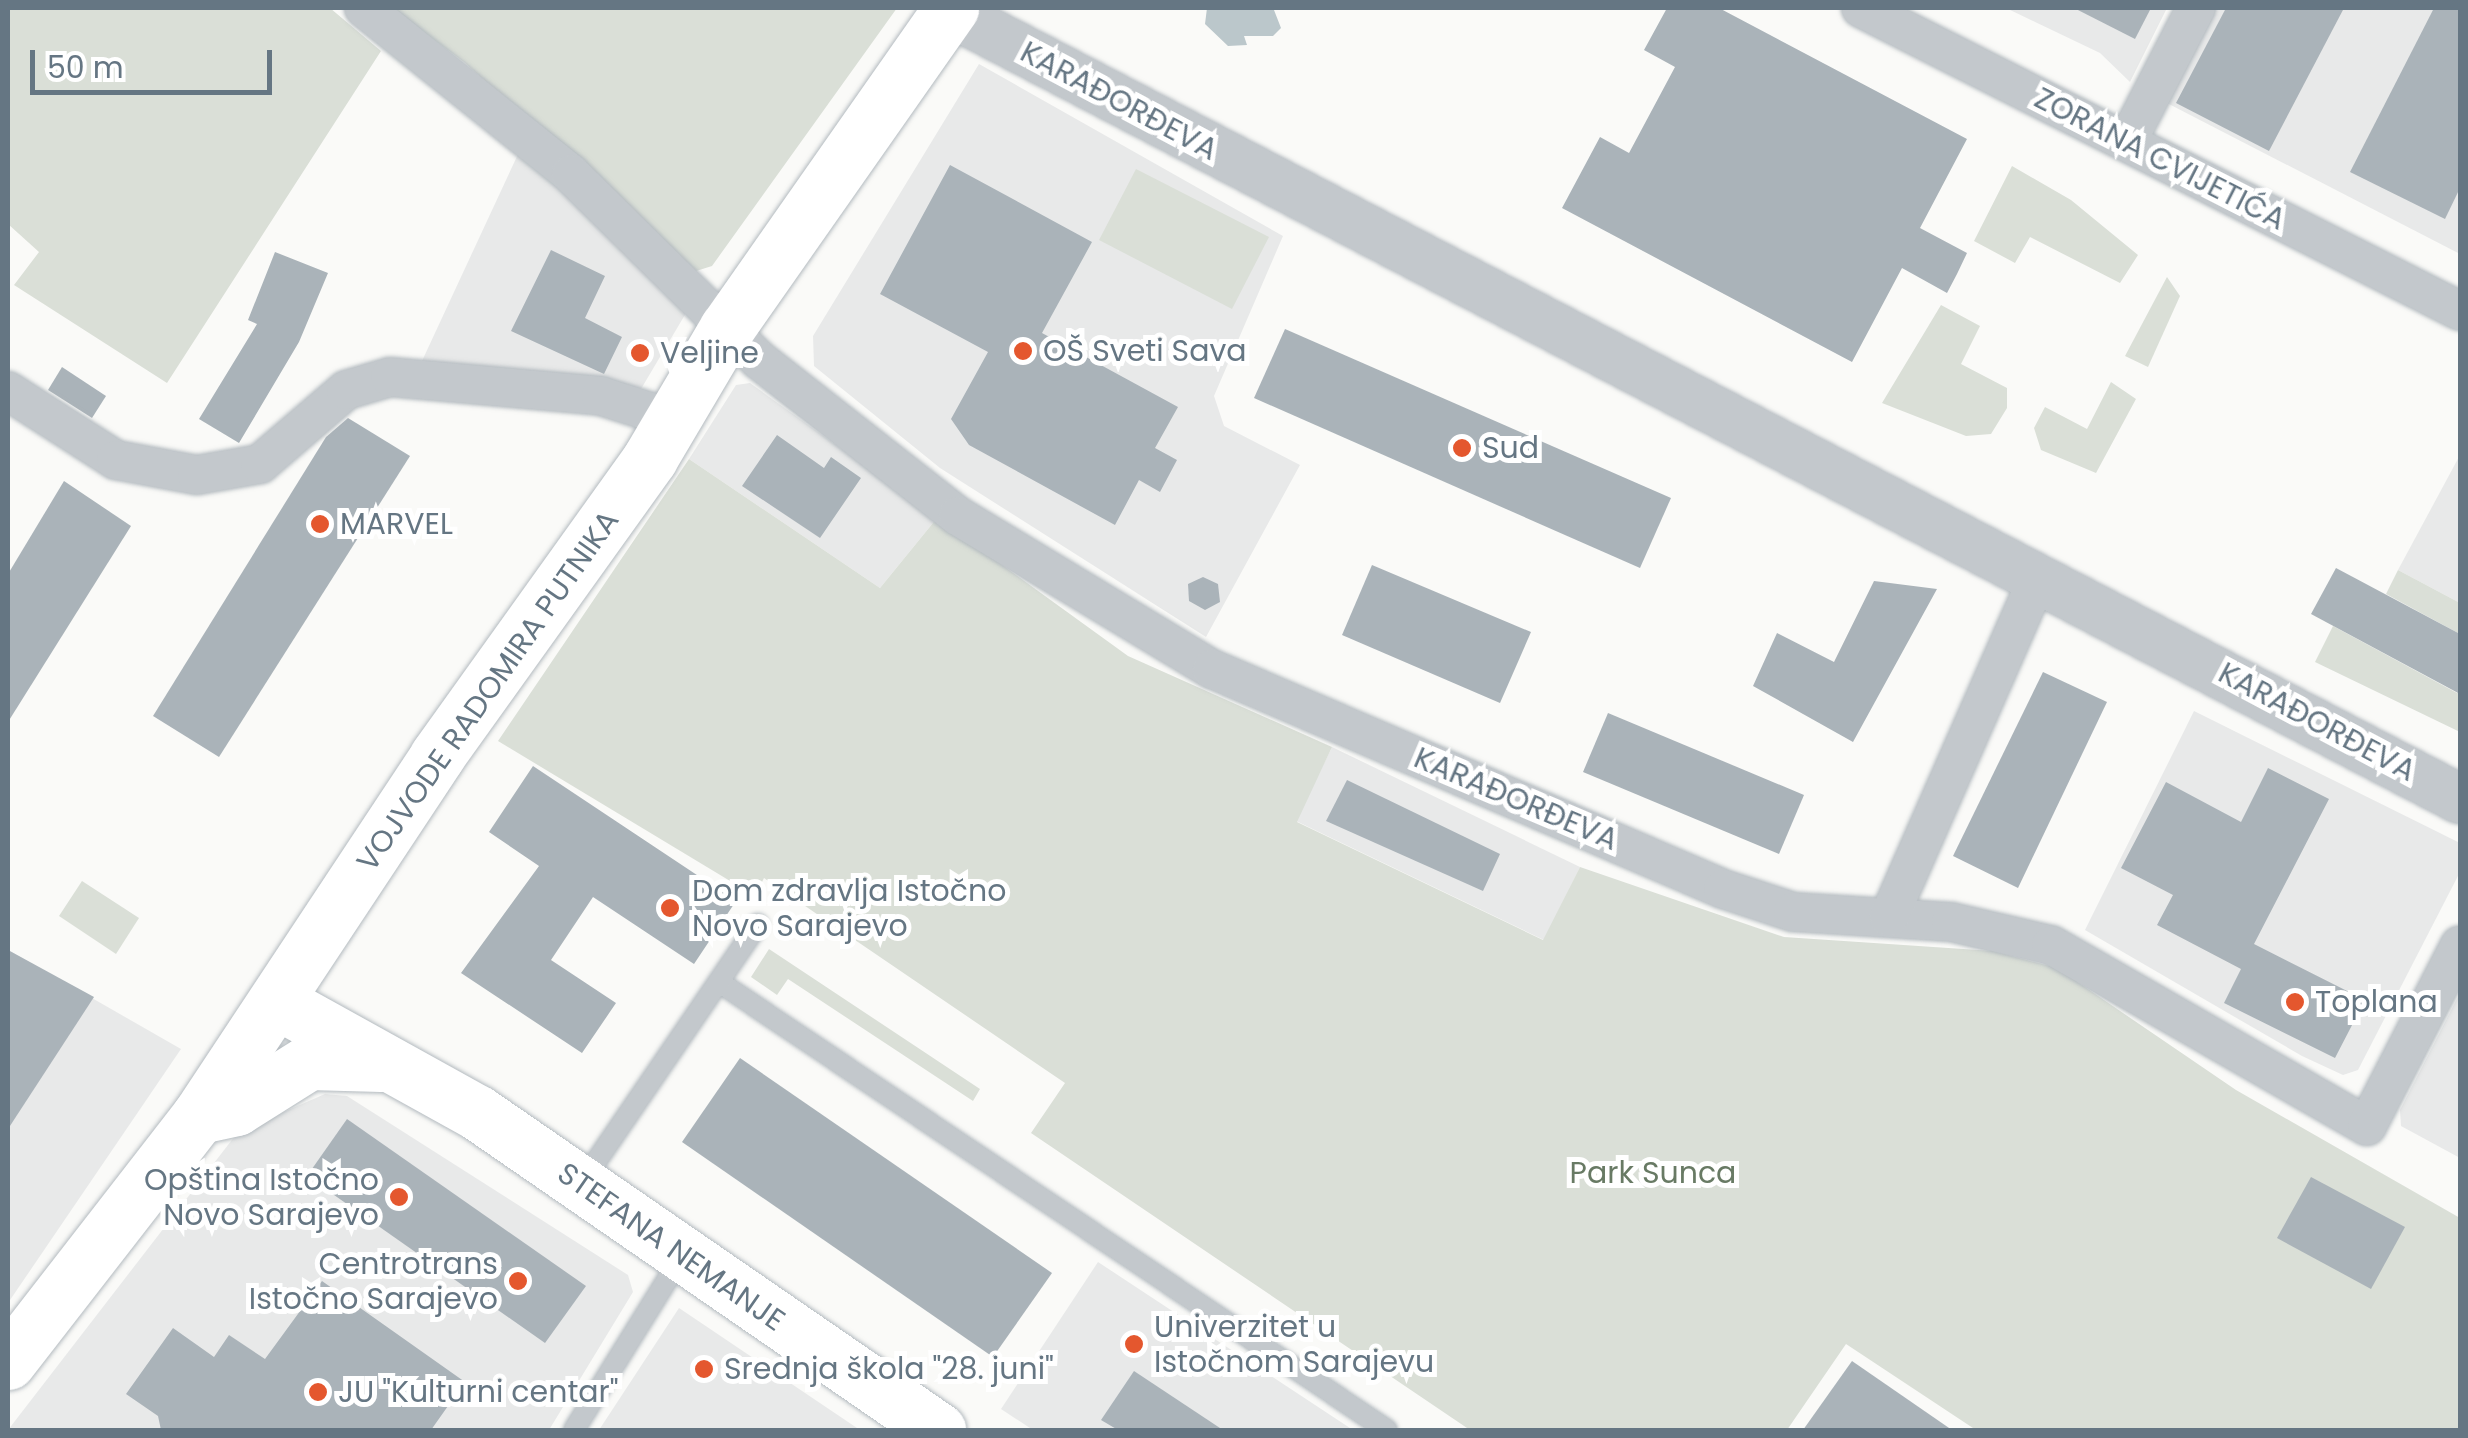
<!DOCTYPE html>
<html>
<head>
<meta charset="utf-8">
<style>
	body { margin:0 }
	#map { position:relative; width:2468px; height:1438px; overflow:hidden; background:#fafaf8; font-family:Poppins,sans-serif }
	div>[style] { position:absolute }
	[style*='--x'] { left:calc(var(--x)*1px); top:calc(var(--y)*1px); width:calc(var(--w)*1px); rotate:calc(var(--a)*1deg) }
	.built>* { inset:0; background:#e8e9e9 }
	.green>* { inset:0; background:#dadfd7 }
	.water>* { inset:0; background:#bbc7cb }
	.building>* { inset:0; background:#aab3b9 }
	.roads { filter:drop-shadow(0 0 2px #b3babf) drop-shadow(0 0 2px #b3babf) }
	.service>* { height:20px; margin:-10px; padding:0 10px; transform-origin:10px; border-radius:10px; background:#c3c8cc }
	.minor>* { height:38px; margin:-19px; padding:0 19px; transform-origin:19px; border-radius:19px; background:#c3c8cc }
	.tertiary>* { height:48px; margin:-24px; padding:0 24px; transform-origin:24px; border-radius:24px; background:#c3c8cc }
	.secondary>* { height:55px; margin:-27.5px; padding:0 27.5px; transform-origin:27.5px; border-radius:27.5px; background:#fff }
	.dots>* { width:28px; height:28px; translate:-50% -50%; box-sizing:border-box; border:5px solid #fff; border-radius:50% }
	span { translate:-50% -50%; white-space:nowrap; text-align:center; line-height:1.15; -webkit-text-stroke:10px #fff; paint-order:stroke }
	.street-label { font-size:30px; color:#657683 }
	.poi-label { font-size:30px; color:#657683 }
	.left { translate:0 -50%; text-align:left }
	.right { translate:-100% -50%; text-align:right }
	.park-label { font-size:30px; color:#687a64 }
	.frame { position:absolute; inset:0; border:10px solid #657683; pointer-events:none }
	.scale { position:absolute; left:30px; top:50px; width:242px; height:45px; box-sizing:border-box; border:5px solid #657683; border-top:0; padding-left:12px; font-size:30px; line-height:35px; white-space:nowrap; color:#657683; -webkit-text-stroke:8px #fff; paint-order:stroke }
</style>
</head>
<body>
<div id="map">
	<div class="built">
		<div style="clip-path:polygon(2006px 8px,2167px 8px,2130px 82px,2100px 53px)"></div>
		<div style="clip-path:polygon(2214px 8px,2460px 8px,2460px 254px,2165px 102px)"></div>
		<div style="clip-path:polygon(979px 64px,1283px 236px,1214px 396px,1224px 426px,1300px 465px,1206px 637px,940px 468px,814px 366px,813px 336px)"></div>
		<div style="clip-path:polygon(519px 152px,689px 308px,641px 389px,422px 361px)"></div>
		<div style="clip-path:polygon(750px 383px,937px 518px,880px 588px,689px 459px,736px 385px)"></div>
		<div style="clip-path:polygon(2460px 455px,2460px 603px,2398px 570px)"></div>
		<div style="clip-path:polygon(2194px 711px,2460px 843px,2460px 872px,2358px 1070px,2343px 1075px,2302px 1056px,2085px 930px)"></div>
		<div style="clip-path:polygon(1332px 747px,1580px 867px,1544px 940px,1296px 821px)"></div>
		<div style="clip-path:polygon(8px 950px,181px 1049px,8px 1303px)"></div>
		<div style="clip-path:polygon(2460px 993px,2460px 1158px,2401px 1126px,2400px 1110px)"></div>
		<div style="clip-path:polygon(325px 1094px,347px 1096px,628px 1275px,633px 1292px,549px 1430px,8px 1430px,238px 1132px)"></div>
		<div style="clip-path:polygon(1098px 1262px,1353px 1430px,1033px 1430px,1001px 1409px)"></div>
		<div style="clip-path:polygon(679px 1308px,860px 1430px,599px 1430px)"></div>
	</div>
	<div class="green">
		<div style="clip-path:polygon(8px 8px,330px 8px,381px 51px,167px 383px,14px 285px,39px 252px,8px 224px)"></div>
		<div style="clip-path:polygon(391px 8px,897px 8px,712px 266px,696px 271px,464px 62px)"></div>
		<div style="clip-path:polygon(2012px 166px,2071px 200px,2138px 255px,2120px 283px,2030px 237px,2015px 263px,1974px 241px)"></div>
		<div style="clip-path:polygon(1136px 169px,1269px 237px,1232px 309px,1099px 240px)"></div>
		<div style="clip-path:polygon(2167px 277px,2180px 296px,2148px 367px,2125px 356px)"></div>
		<div style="clip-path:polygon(1941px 305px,1980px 326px,1961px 364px,2007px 388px,2007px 408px,1991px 434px,1966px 436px,1882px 403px)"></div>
		<div style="clip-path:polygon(2111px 382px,2136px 399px,2096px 473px,2041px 450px,2034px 428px,2045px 407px,2087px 429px)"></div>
		<div style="clip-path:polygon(689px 459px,880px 588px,937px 518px,1128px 656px,1332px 747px,1297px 822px,1543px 940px,1580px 867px,1784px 937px,1993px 951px,2057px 968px,2236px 1090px,2460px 1218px,2460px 1430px,1976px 1430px,1846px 1344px,1787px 1430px,1470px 1430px,1031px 1133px,1065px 1083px,764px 878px,755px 896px,498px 741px)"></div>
		<div style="clip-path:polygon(2398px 570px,2460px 603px,2460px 634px,2386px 594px)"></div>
		<div style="clip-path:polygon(2333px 626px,2457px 693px,2460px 689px,2460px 732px,2315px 662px)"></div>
		<div style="clip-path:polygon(82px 881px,139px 918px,116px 954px,59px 916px)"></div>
		<div style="clip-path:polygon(769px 949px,980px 1089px,973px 1101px,788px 979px,777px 995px,751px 977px)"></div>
	</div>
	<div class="water">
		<div style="clip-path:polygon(1207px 8px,1274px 10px,1281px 28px,1273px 36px,1244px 36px,1247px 45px,1228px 46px,1205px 24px)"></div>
	</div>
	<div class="building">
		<div style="clip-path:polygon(1667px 8px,1719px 8px,1967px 139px,1920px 228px,1967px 253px,1957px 274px,1947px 293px,1902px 268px,1852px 362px,1562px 208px,1600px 137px,1629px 153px,1675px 67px,1644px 50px)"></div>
		<div style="clip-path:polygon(2074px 8px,2151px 8px,2135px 39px)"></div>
		<div style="clip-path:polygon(2226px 8px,2344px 8px,2269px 151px,2176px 103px)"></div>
		<div style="clip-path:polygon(2434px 8px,2460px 8px,2460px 188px,2445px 219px,2350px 172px)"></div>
		<div style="clip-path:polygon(950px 165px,1092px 242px,1042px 333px,1178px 407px,1155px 448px,1177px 460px,1168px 477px,1160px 492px,1139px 480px,1115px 525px,969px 445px,951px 419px,988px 352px,880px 294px)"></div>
		<div style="clip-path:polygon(551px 250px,605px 276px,585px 318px,622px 337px,604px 374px,511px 331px)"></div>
		<div style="clip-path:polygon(275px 252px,328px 273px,299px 342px,239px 443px,199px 419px,257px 324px,248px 320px)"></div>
		<div style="clip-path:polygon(1285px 329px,1671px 498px,1640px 568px,1254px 398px)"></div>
		<div style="clip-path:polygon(62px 367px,106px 396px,92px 418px,48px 390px)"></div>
		<div style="clip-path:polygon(348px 418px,410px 456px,219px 757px,153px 716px,326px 437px)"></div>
		<div style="clip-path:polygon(777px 435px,824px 468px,831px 457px,861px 478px,820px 538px,742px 486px)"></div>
		<div style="clip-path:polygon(64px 481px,131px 526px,8px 722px,8px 574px)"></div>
		<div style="clip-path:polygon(1372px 565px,1531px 632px,1500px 703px,1342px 635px)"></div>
		<div style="clip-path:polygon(2336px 568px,2460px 634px,2460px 694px,2311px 614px)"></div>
		<div style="clip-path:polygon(1203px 577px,1218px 584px,1220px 602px,1205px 610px,1189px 601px,1188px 584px)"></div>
		<div style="clip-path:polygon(1874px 581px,1937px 589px,1853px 742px,1753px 686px,1777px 633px,1834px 662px)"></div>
		<div style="clip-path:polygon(2043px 672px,2107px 702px,2018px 888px,1953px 856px)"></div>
		<div style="clip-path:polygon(1608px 713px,1804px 795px,1779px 854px,1583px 772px)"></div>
		<div style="clip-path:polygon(533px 766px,736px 901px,694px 964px,593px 897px,551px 960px,616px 1003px,582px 1053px,461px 973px,539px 866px,489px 832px)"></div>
		<div style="clip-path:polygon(2268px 768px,2329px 799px,2254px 944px,2365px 1000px,2335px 1058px,2224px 1003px,2241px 969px,2157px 925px,2173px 895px,2121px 868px,2166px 782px,2241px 822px)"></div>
		<div style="clip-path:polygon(1347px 780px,1500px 854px,1483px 891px,1326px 821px)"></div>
		<div style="clip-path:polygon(8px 950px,94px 997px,8px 1129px)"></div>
		<div style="clip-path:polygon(740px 1058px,1052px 1273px,993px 1357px,682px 1142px)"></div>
		<div style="clip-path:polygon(347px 1119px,586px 1286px,545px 1343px,307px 1176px)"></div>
		<div style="clip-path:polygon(2311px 1177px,2405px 1227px,2371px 1289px,2277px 1238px)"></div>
		<div style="clip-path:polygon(322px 1281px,465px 1382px,431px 1430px,161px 1430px,158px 1416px,126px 1394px,173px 1328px,214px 1357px,229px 1335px,265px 1359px)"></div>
		<div style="clip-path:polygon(1852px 1361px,1952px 1430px,1803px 1430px)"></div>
		<div style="clip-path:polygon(1134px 1371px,1223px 1430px,1118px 1430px,1101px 1420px)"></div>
	</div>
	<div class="roads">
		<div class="service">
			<div style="--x:719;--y:982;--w:804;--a:33.85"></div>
			<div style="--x:582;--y:1182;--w:312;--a:-55.7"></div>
			<div style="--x:574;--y:1430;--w:205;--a:-58.2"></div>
		</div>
		<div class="minor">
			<div style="--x:364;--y:8;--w:265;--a:38.7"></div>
			<div style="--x:571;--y:174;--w:264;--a:44.7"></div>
			<div style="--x:759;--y:360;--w:253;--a:38.1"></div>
			<div style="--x:958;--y:516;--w:297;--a:31.1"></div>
			<div style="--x:1212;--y:669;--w:556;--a:23.29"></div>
			<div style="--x:1723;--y:889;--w:74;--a:18.2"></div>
			<div style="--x:1793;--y:912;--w:158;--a:3.6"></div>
			<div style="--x:1951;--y:922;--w:103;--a:13"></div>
			<div style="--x:2051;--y:945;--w:364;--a:29.8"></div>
			<div style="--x:2367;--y:1126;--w:203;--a:-62.8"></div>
			<div style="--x:1861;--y:8;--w:671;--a:26.83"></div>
			<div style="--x:2127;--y:142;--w:151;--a:-62.8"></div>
			<div style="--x:8;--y:391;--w:128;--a:32.6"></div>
			<div style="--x:116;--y:460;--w:82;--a:10.5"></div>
			<div style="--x:197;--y:475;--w:64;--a:-9.9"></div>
			<div style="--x:260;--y:464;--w:113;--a:-40.7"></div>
			<div style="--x:346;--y:390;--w:46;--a:-16.5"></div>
			<div style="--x:390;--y:377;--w:212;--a:5.1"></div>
			<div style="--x:601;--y:396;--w:76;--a:17.7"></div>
			<div style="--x:1889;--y:917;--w:373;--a:-66.3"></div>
		</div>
		<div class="tertiary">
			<div style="--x:948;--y:11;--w:1705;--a:27.53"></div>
		</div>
		<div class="secondary">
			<div style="--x:276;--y:1001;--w:231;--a:29"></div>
			<div style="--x:478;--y:1113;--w:559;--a:34.57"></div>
			<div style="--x:199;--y:1116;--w:38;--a:-12"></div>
			<div style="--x:236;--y:1108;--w:86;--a:-32.2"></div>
			<div style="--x:309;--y:1062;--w:72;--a:1.6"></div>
			<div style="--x:8;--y:1362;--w:311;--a:-52.2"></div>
			<div style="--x:199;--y:1116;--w:432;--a:-56.5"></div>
			<div style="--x:437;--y:756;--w:366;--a:-54.4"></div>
			<div style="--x:650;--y:458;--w:151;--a:-59.4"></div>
			<div style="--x:727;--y:328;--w:391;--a:-55"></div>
		</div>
	</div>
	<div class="dots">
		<div style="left:1023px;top:351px;background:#e4572e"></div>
		<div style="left:640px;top:353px;background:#e4572e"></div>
		<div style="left:1462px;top:448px;background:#e4572e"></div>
		<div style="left:320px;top:524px;background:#e4572e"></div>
		<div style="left:670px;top:908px;background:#e4572e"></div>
		<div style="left:2295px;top:1002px;background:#e4572e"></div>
		<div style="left:399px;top:1197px;background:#e4572e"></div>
		<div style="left:518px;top:1281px;background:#e4572e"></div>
		<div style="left:1134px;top:1344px;background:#e4572e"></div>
		<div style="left:704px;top:1369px;background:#e4572e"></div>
		<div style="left:318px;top:1392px;background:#e4572e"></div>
	</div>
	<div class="street-label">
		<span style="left:1119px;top:101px;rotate:28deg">KARAĐORĐEVA</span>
		<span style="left:2160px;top:159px;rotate:27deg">ZORANA CVIJETIĆA</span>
		<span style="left:488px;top:691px;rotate:-55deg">VOJVODE RADOMIRA PUTNIKA</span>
		<span style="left:2317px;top:722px;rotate:28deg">KARAĐORĐEVA</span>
		<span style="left:1516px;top:799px;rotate:23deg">KARAĐORĐEVA</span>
		<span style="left:671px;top:1247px;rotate:35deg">STEFANA NEMANJE</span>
	</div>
	<div class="poi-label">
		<span class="left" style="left:1043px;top:351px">OŠ Sveti Sava</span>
		<span class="left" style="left:660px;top:353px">Veljine</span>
		<span class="left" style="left:1482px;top:448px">Sud</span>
		<span class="left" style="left:340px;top:524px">MARVEL</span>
		<span class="left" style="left:692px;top:908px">Dom zdravlja Istočno<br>Novo Sarajevo</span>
		<span class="left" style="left:2315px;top:1002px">Toplana</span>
		<span class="right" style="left:379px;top:1197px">Opština Istočno<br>Novo Sarajevo</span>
		<span class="right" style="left:498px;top:1281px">Centrotrans<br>Istočno Sarajevo</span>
		<span class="left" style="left:1154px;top:1344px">Univerzitet u<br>Istočnom Sarajevu</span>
		<span class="left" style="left:724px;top:1369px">Srednja škola "28. juni"</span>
		<span class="left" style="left:338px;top:1392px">JU "Kulturni centar"</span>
	</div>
	<div class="park-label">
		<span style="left:1653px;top:1173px">Park Sunca</span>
	</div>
	<div class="frame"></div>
	<div class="scale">50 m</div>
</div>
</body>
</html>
